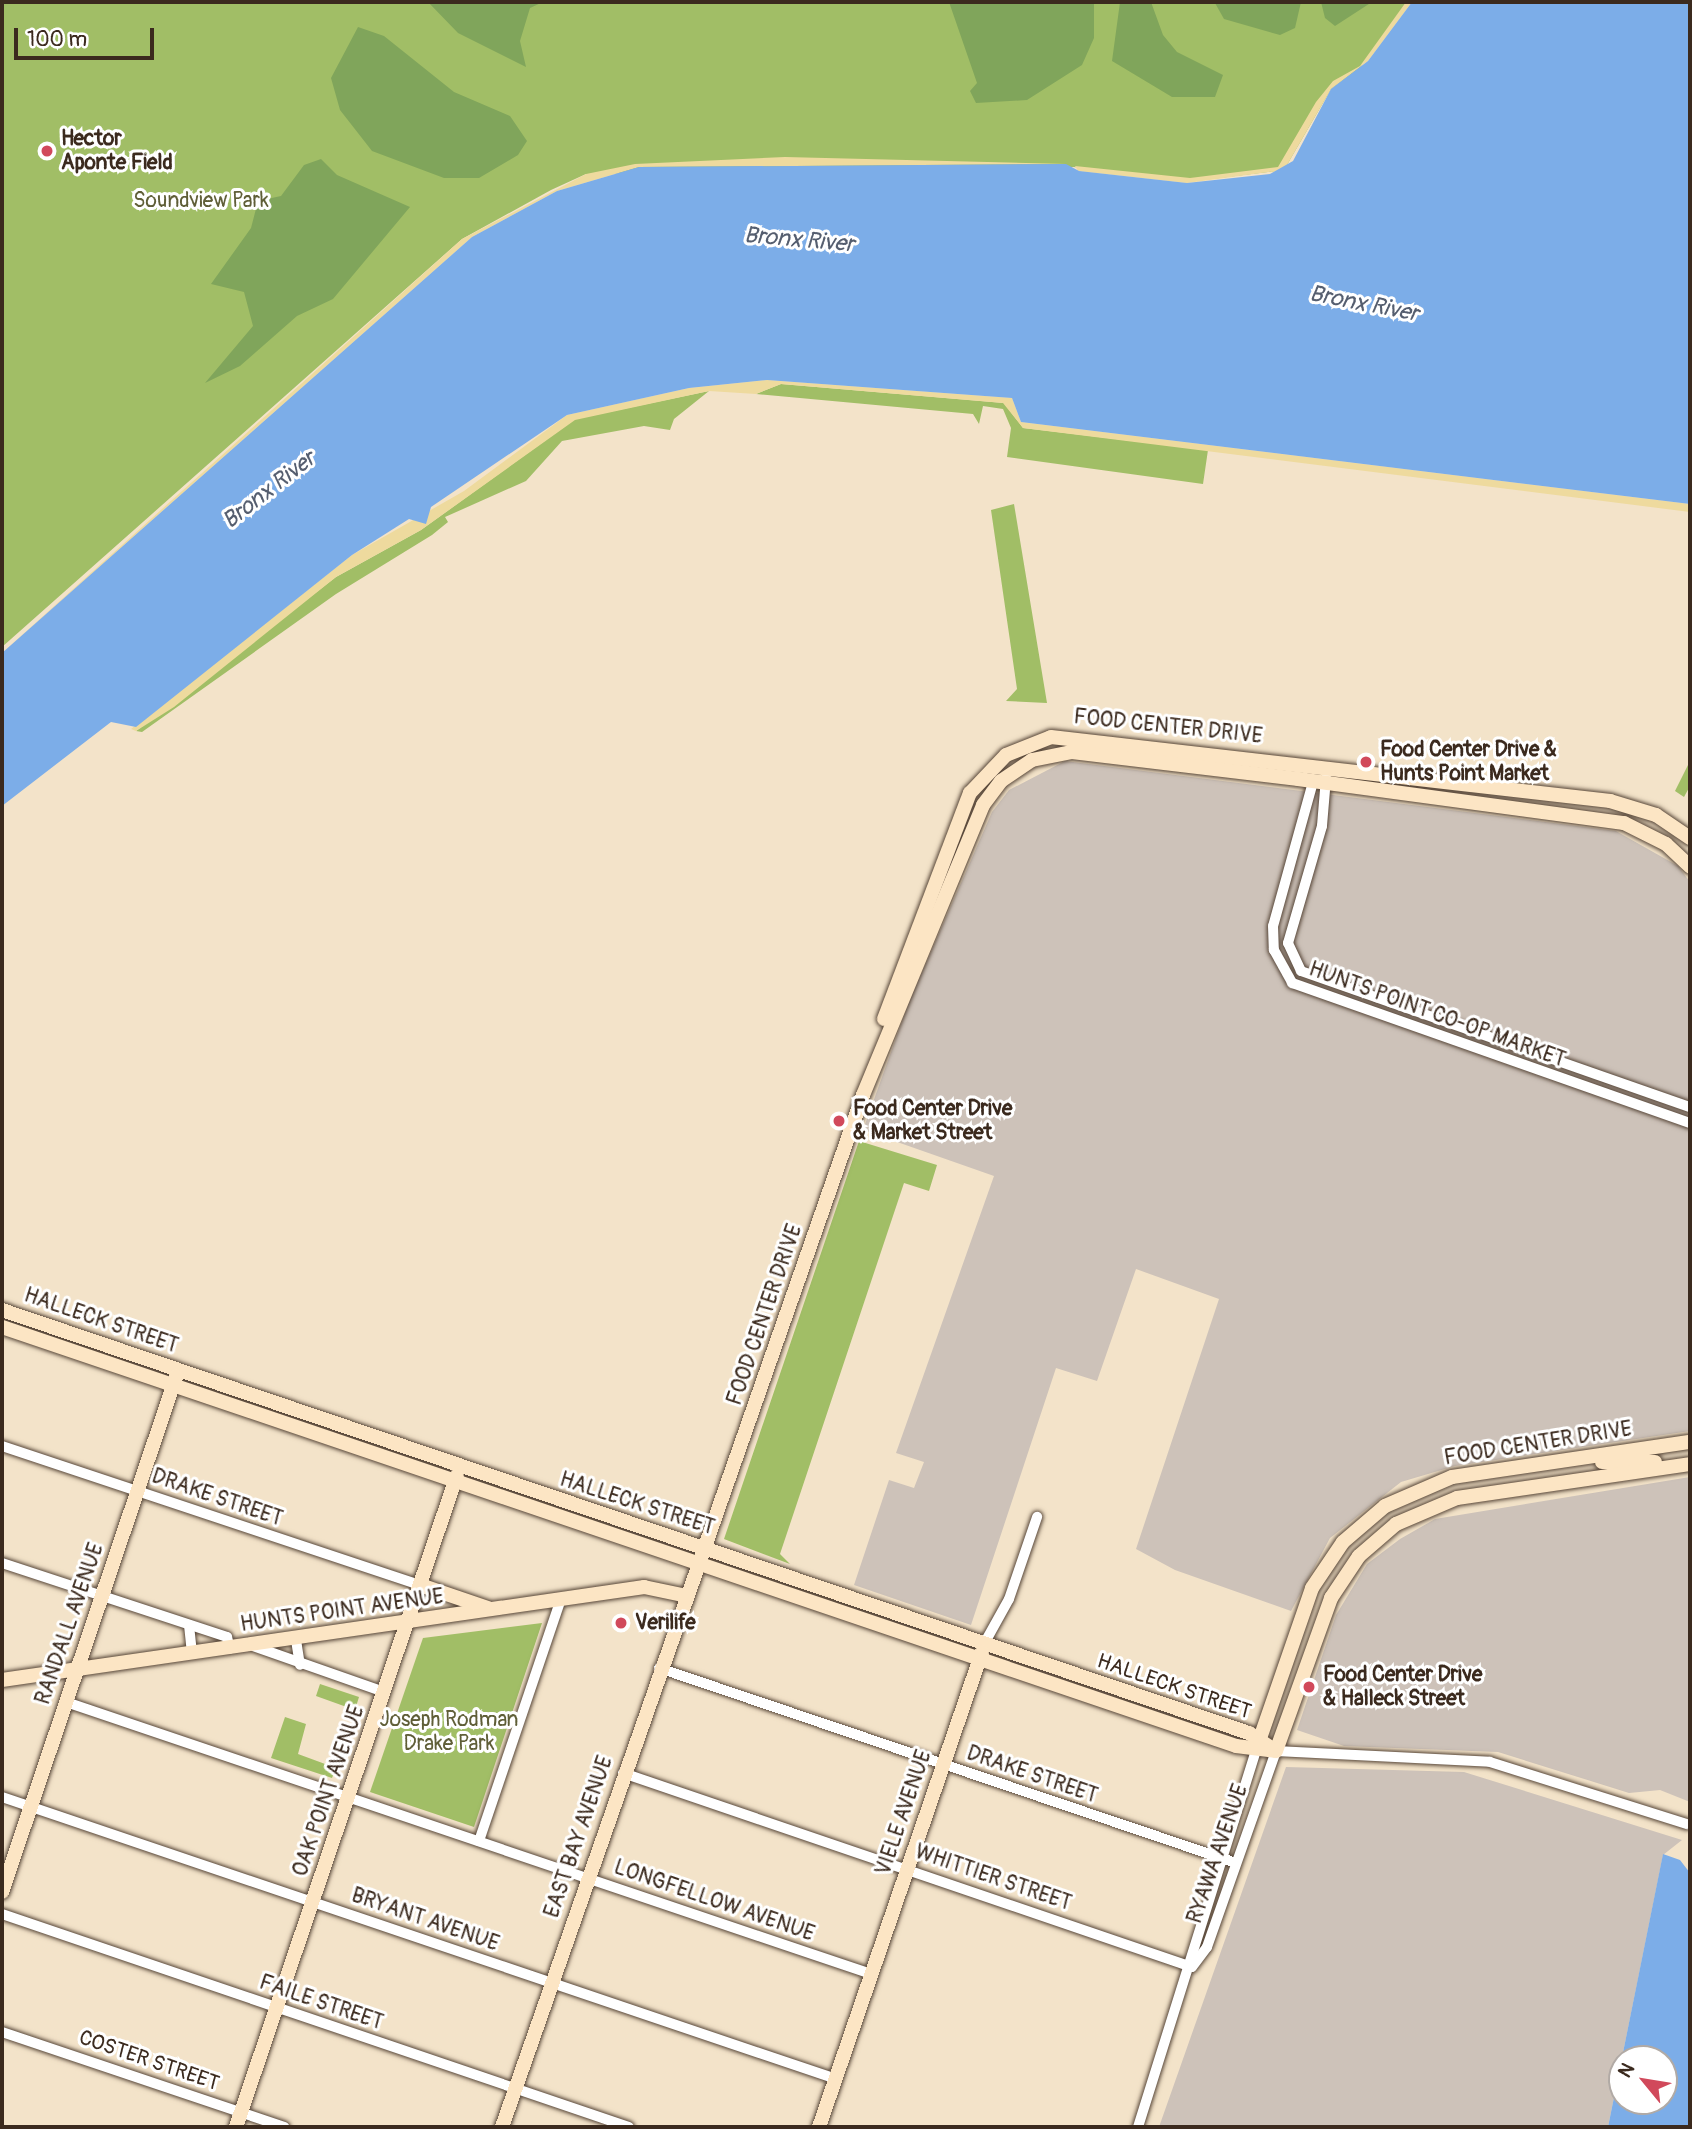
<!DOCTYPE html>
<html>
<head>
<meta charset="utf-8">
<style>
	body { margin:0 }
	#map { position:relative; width:1692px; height:2129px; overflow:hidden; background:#f3e3c9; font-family:Pangolin,sans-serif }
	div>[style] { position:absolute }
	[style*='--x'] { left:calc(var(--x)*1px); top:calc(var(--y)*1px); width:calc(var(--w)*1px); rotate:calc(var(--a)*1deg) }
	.industrial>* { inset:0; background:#cdc2b9 }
	.green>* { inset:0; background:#a1be66 }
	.forest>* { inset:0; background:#80a55b }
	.sand>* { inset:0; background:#eeda9e }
	.water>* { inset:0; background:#7cade8 }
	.roads { filter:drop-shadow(0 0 2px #574638) drop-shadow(0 0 2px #574638) }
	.street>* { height:10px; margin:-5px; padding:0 5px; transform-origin:5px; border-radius:5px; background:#fff }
	.secondary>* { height:14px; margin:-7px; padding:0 7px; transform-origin:7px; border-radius:7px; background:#fce5c4 }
	.dots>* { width:19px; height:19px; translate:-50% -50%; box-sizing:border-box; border:4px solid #fff; border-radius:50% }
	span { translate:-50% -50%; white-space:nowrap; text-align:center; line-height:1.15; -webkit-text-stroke:6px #fff; paint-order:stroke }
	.poi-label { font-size:21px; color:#3b2a1e; font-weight:700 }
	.left { translate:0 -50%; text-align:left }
	.park-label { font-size:21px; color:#5f5e37 }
	.street-label { font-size:21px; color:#3b2a1e }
	.water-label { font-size:23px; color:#555e6f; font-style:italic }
	.frame { position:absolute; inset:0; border:4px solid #3b2a1e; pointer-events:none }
	.north { position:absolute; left:1608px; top:2045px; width:70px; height:70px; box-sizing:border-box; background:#fff; border:2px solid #b1aaa5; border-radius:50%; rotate:300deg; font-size:19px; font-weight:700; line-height:28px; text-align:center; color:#3b2a1e }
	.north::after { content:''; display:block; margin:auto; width:24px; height:32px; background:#d1495b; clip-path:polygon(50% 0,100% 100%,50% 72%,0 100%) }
	.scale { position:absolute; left:14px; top:28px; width:140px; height:32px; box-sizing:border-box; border:4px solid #3b2a1e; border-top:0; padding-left:9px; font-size:21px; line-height:24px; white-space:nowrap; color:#3b2a1e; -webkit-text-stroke:5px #fff; paint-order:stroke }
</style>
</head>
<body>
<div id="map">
	<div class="industrial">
		<div style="clip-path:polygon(1065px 761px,1616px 831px,1678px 866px,1690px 882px,1690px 1431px,1455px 1466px,1401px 1482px,1330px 1538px,1291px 1611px,1175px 1570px,1136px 1549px,1219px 1299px,1136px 1269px,1097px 1381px,1056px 1368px,971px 1625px,854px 1585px,889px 1480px,914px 1488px,924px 1462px,896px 1453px,994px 1176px,863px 1130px,909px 1002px,992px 812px,1009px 790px)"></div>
		<div style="clip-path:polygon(1690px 1477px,1690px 1802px,1660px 1790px,1629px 1793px,1498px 1752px,1344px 1746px,1297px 1730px,1336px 1615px,1367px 1564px,1400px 1539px,1435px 1519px)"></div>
		<div style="clip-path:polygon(1286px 1767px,1464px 1772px,1682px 1840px,1663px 1855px,1608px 2127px,1159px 2127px)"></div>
	</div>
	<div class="green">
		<div style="clip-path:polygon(2px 2px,1411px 2px,1360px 68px,1331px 89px,1284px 170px,1187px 182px,1074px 167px,586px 174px,551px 190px,462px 239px,2px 647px)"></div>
		<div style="clip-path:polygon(781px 384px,1004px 403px,1023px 428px,1208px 450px,1203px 484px,1007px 457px,1011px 428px,1003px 409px,983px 406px,979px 424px,973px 414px,756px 394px)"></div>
		<div style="clip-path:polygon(709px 391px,674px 419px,670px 430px,644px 426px,562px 441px,526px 481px,445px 517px,448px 522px,432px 535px,336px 594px,142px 732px,136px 731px,336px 577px,421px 530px,575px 419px)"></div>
		<div style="clip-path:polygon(1014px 504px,1047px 703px,1006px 701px,1017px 689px,991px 510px)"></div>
		<div style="clip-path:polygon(1690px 761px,1690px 786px,1684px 797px,1675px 791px)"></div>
		<div style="clip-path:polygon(859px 1141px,937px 1165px,929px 1191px,904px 1183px,780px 1554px,790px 1564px,724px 1539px)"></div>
		<div style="clip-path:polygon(542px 1623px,474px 1827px,370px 1792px,423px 1638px)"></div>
		<div style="clip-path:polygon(320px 1684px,359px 1697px,355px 1710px,316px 1696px)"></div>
		<div style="clip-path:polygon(285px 1717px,306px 1724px,298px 1754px,336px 1768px,332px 1778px,271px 1758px)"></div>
	</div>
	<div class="forest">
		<div style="clip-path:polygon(428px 2px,543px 2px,530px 8px,520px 41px,526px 67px,458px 33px)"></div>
		<div style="clip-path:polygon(949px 2px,1094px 2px,1094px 38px,1082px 65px,1027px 100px,976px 103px,970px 91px,977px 83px)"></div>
		<div style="clip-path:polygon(1120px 2px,1151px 2px,1163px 35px,1177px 52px,1223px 75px,1215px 97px,1172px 97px,1112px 61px)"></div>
		<div style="clip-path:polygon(1301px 2px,1295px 28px,1280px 35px,1224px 19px,1215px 3px)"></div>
		<div style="clip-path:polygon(1321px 2px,1372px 2px,1335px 26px,1325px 18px)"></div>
		<div style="clip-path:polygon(358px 27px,384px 36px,454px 92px,510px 116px,527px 141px,518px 155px,479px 178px,444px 178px,372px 151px,340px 110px,331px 78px)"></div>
		<div style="clip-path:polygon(321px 159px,337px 175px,410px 207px,333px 299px,297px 316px,240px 366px,205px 383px,253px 326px,244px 292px,211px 284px,251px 228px,258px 201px,281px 196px,304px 165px)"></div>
	</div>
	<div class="sand">
		<div style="clip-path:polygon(1406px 2px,1412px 2px,1368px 61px,1331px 89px,1284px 170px,1187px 183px,1078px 171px,1075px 166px,1190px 178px,1278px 167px,1316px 102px,1333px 81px,1360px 66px)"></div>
		<div style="clip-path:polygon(785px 157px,1066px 164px,639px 167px,557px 191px,472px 237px,2px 653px,462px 239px,586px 174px,635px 164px)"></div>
		<div style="clip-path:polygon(767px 380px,1012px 398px,1021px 422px,1690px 504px,1690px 512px,1023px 428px,1003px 403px,781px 384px,756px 394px,709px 391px,575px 420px,421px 530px,336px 577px,174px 707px,136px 731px,131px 729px,352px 555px,464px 491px,567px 415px,689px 388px)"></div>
	</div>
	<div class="water">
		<div style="clip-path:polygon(1412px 2px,1690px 2px,1690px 504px,1021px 422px,1012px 398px,767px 380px,689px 388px,567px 415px,431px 507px,426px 524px,409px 519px,352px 555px,136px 727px,111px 722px,2px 806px,2px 653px,472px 237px,557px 191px,639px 167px,1066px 164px,1079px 171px,1187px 183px,1270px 174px,1293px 161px,1331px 89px,1368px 61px)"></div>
		<div style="clip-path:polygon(evenodd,1663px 1854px,1680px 1860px,1690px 1873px,1690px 2127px,1608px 2127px,1663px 1854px,1622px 2059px,1664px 2059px,1664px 2101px,1622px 2101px,1622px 2059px)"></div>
	</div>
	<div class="roads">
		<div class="street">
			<div style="--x:1326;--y:778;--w:48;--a:94.8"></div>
			<div style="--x:1322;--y:826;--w:122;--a:106.2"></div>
			<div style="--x:1288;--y:943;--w:31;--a:65"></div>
			<div style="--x:1301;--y:971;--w:412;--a:19.3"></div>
			<div style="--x:1313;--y:782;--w:149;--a:105.5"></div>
			<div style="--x:1273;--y:926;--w:24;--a:88"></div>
			<div style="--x:1274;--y:950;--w:38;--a:61"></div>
			<div style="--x:1292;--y:983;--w:422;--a:19.4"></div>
			<div style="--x:2;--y:1446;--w:441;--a:18.4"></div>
			<div style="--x:2;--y:1563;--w:237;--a:18.2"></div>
			<div style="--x:227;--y:1637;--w:12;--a:76"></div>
			<div style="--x:189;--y:1625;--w:29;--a:84"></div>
			<div style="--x:296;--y:1640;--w:25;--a:81"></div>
			<div style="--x:984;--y:1644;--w:51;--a:-60.9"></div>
			<div style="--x:1009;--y:1599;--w:87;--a:-71.1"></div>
			<div style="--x:253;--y:1646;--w:139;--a:19.3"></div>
			<div style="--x:659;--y:1668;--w:609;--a:18.67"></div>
			<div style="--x:66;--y:1702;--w:850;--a:18.67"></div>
			<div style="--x:623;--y:1773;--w:601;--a:18.83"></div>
			<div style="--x:2;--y:1797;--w:880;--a:18.68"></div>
			<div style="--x:479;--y:1841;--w:256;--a:-71.3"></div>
			<div style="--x:2;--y:1914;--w:662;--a:18.76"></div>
			<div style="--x:1192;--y:1967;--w:25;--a:-53"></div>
			<div style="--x:1207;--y:1947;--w:208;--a:-70.6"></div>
			<div style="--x:1276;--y:1751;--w:214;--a:2.9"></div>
			<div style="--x:1490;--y:1762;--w:207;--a:17.5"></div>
			<div style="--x:2;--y:2032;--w:298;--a:18.6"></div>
			<div style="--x:1138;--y:2127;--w:395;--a:-72.6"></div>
		</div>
		<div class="secondary">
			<div style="--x:884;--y:1019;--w:242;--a:-69.2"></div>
			<div style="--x:970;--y:793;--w:52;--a:-46.5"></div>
			<div style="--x:1006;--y:755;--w:48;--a:-21.8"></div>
			<div style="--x:1051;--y:737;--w:563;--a:6.53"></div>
			<div style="--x:1610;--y:801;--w:48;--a:16.9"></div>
			<div style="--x:1656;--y:815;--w:41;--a:34.1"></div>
			<div style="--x:2;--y:1310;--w:1317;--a:18.74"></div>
			<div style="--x:1249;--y:1733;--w:32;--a:34"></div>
			<div style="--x:2;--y:1327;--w:1303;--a:18.75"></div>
			<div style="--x:1236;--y:1746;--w:39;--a:7"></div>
			<div style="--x:1602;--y:1462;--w:53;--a:0"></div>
			<div style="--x:420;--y:1585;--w:72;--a:18.7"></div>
			<div style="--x:2;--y:1680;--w:649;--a:-8.24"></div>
			<div style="--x:644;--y:1587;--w:44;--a:11.8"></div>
			<div style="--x:1257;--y:1747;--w:168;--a:-70.9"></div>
			<div style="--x:1312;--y:1588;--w:55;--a:-56"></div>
			<div style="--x:1343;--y:1542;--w:55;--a:-40.6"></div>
			<div style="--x:1385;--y:1506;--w:73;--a:-23.4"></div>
			<div style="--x:1452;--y:1477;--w:241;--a:-8.4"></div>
			<div style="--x:1276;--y:1751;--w:163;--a:-70.2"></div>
			<div style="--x:1331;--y:1598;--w:50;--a:-56.3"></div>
			<div style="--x:1359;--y:1556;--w:49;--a:-40.9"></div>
			<div style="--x:1396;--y:1524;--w:66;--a:-23.1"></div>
			<div style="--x:1457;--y:1498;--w:235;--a:-8.3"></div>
			<div style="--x:2;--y:1892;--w:544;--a:-71.33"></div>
			<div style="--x:236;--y:2127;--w:688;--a:-71.28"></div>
			<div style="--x:502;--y:2127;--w:1093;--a:-70.72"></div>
			<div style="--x:863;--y:1095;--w:314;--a:-67.5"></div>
			<div style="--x:983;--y:805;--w:30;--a:-53"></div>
			<div style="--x:1001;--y:781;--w:37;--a:-34"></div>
			<div style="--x:1032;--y:760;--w:41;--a:-11.3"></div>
			<div style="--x:1072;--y:752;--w:228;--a:6.8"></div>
			<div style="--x:1298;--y:779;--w:329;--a:7.7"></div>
			<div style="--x:1624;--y:823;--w:47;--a:26.6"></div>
			<div style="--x:1666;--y:844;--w:33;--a:43"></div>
			<div style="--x:819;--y:2127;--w:502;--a:-71.06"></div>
		</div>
	</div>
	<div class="dots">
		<div style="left:47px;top:151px;background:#d1495b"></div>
		<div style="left:1366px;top:762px;background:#d1495b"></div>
		<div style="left:839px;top:1121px;background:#d1495b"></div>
		<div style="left:621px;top:1623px;background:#d1495b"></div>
		<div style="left:1309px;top:1687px;background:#d1495b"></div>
	</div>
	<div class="poi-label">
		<span class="left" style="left:61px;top:151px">Hector<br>Aponte Field</span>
		<span class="left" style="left:1380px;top:762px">Food Center Drive &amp;<br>Hunts Point Market</span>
		<span class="left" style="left:853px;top:1121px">Food Center Drive<br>&amp; Market Street</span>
		<span class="left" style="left:635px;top:1623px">Verilife</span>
		<span class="left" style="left:1323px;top:1687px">Food Center Drive<br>&amp; Halleck Street</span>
	</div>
	<div class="park-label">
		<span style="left:201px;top:201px">Soundview Park</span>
		<span style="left:449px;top:1732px">Joseph Rodman<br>Drake Park</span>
	</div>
	<div class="street-label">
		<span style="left:1168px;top:727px;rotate:6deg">FOOD CENTER DRIVE</span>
		<span style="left:1437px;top:1015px;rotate:20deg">HUNTS POINT CO-OP MARKET</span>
		<span style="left:765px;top:1315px;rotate:-71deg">FOOD CENTER DRIVE</span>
		<span style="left:101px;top:1321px;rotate:19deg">HALLECK STREET</span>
		<span style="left:1538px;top:1444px;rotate:-9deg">FOOD CENTER DRIVE</span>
		<span style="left:217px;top:1498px;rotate:19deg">DRAKE STREET</span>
		<span style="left:637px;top:1504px;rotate:18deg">HALLECK STREET</span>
		<span style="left:342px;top:1611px;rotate:-8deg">HUNTS POINT AVENUE</span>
		<span style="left:70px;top:1624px;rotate:-71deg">RANDALL AVENUE</span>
		<span style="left:1174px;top:1687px;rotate:19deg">HALLECK STREET</span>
		<span style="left:1032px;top:1775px;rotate:19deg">DRAKE STREET</span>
		<span style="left:329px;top:1791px;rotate:-71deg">OAK POINT AVENUE</span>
		<span style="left:904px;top:1813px;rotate:-71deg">VIELE AVENUE</span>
		<span style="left:579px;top:1837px;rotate:-71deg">EAST BAY AVENUE</span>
		<span style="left:1218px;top:1854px;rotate:-71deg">RYAWA AVENUE</span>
		<span style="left:993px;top:1878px;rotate:19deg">WHITTIER STREET</span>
		<span style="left:714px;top:1901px;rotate:19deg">LONGFELLOW AVENUE</span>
		<span style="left:425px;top:1920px;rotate:19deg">BRYANT AVENUE</span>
		<span style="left:321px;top:2003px;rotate:19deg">FAILE STREET</span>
		<span style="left:149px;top:2061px;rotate:19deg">COSTER STREET</span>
	</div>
	<div class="water-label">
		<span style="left:799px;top:240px;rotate:5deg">Bronx River</span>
		<span style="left:1364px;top:304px;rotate:11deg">Bronx River</span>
		<span style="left:269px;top:490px;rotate:-38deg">Bronx River</span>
	</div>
	<div class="frame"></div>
	<div class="north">N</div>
	<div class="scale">100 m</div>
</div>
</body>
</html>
